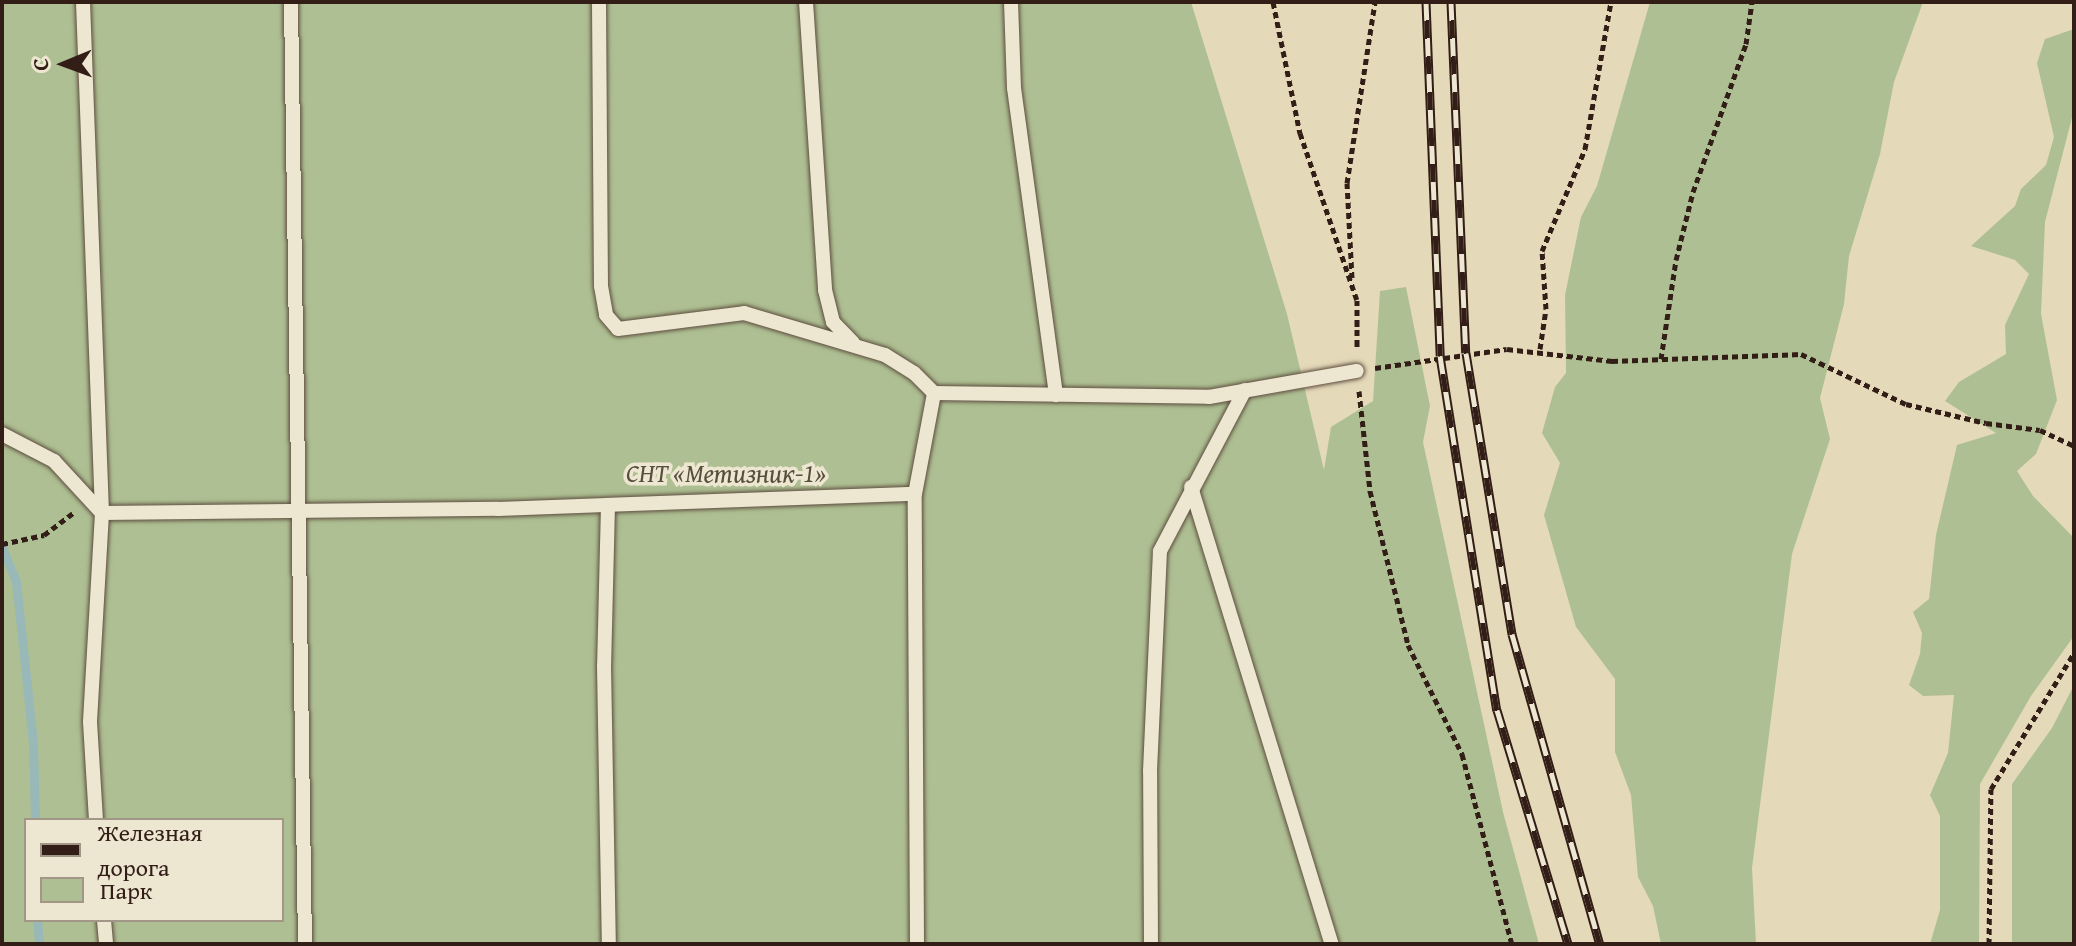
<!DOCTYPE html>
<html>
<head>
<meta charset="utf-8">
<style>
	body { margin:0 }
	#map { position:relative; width:2076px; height:946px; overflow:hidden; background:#e4d9b8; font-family:"Gentium Book Plus",serif }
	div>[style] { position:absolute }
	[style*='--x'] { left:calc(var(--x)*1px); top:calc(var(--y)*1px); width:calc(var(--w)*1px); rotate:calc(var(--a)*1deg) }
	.green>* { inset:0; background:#aec093 }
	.stream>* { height:9px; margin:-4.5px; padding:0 4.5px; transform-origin:4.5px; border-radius:4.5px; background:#98b9b7 }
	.path>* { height:5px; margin-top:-2.5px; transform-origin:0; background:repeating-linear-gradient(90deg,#321e17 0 6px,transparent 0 10px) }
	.roads { filter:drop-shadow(0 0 2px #5e4d3f) drop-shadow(0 0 2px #5e4d3f) }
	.lane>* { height:14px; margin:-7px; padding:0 7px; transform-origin:7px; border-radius:7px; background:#ede6d1 }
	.rail>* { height:9px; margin-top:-4.5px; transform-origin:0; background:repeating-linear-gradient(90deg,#ede6d1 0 18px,#321e17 0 36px); box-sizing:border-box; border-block:2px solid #321e17 }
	span { translate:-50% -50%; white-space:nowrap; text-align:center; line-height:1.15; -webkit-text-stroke:7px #ede6d1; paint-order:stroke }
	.park-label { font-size:26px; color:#574f3c; font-style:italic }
	.frame { position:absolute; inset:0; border:4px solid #321e17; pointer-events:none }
	.legend { position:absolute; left:24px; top:818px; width:260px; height:104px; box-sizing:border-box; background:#ede6d1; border:2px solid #a29687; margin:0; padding:10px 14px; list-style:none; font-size:24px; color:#321e17 }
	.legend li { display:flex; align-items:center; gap:16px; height:40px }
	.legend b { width:40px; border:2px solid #a29687 }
	.north { position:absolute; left:24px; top:24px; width:80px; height:80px; -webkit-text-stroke:6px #ede6d1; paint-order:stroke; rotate:269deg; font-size:22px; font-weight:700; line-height:32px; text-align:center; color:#321e17 }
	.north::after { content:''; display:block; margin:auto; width:28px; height:36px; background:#321e17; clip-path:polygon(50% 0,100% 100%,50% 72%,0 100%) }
</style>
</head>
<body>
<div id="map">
	<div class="green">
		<div style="clip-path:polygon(evenodd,2px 2px,1191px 2px,1287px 314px,1324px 470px,1331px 427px,1373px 401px,1380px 291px,1406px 287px,1430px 406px,1423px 442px,1503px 812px,1539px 944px,2px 944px,2px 2px,26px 820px,282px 820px,282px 920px,26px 920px,26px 820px)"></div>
		<div style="clip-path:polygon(1650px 2px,1923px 2px,1894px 82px,1880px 154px,1849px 256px,1844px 304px,1820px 398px,1830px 439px,1792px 554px,1752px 868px,1756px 944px,1661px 944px,1653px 906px,1638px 877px,1631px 795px,1615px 752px,1615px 679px,1576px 627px,1544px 515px,1560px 463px,1542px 433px,1555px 387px,1566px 373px,1565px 295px,1581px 217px,1597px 186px)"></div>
		<div style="clip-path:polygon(2074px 29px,2074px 110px,2045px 222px,2041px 314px,2057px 400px,2036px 454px,2017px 471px,2033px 496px,2074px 538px,2074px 636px,2031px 696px,1980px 784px,1979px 944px,1930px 944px,1940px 910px,1940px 816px,1930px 795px,1948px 753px,1954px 695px,1923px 696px,1909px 685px,1920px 654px,1922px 633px,1913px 612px,1929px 599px,1936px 535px,1957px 445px,1996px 433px,1945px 401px,1959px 382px,2006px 354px,2005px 325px,2029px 274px,2015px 260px,1971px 246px,2015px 206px,2021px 189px,2046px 165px,2054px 137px,2037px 63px,2045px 39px)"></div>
		<div style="clip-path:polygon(2074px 685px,2074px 944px,2012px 944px,2012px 784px,2052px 728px)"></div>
	</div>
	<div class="stream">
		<div style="--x:2;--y:548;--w:36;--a:67"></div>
		<div style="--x:16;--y:581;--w:163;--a:84"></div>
		<div style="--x:33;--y:743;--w:77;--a:88.5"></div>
		<div style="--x:37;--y:920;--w:24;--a:85"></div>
	</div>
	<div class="path">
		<div style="--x:1273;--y:2;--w:134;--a:78.4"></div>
		<div style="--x:1300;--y:133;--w:176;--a:71.2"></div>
		<div style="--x:1357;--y:300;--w:49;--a:90"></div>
		<div style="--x:1352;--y:278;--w:95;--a:-93"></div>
		<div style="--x:1347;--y:183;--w:183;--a:-81.2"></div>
		<div style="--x:1540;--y:349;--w:40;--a:-81.5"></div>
		<div style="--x:1546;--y:309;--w:58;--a:-93.9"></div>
		<div style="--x:1542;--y:251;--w:111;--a:-67.1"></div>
		<div style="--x:1585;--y:149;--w:149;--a:-80"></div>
		<div style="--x:1661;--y:359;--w:100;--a:-81.4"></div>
		<div style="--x:1676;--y:260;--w:70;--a:-76"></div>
		<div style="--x:1693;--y:192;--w:157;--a:-70.3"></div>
		<div style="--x:1746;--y:44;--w:42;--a:-81.9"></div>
		<div style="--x:1375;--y:368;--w:133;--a:-8.2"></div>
		<div style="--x:1507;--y:349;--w:106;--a:6.5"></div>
		<div style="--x:1612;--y:361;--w:189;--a:-2.1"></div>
		<div style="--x:1801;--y:354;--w:116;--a:25.5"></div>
		<div style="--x:1906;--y:404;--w:82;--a:13.4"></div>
		<div style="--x:1986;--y:423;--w:54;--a:7.4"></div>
		<div style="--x:2040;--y:430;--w:38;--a:25"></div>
		<div style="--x:1359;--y:391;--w:101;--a:83.7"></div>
		<div style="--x:1370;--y:491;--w:159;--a:76.1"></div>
		<div style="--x:1408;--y:645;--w:122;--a:63.6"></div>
		<div style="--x:1462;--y:754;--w:196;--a:75.3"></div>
		<div style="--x:2;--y:544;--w:43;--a:-12.1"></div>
		<div style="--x:44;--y:535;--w:36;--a:-37"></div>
		<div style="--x:1989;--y:944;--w:155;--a:-89.3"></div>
		<div style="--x:1991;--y:789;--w:159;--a:-58.6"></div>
	</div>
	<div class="roads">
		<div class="lane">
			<div style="--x:83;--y:2;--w:511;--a:87.87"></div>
			<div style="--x:102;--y:513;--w:209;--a:93.3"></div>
			<div style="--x:90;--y:722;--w:98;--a:86.5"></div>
			<div style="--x:291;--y:2;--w:942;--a:89.15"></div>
			<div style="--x:599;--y:2;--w:284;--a:89.6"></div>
			<div style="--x:601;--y:286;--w:29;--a:80"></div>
			<div style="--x:606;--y:315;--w:18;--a:49"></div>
			<div style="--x:618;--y:329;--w:127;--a:-7.2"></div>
			<div style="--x:744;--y:313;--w:147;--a:16.6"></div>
			<div style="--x:885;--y:355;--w:34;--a:32"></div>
			<div style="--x:914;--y:373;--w:28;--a:45"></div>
			<div style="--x:806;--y:2;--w:289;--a:86.2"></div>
			<div style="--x:825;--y:290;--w:33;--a:76"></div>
			<div style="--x:833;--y:322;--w:29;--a:46"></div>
			<div style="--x:1011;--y:2;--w:86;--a:88"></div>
			<div style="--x:1014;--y:88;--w:310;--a:82.2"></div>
			<div style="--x:2;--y:434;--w:59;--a:27.4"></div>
			<div style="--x:54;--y:461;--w:71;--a:47.3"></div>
			<div style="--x:102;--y:513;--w:396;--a:-0.6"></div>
			<div style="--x:498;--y:509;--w:417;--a:-2.1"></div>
			<div style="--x:1191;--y:487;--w:478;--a:72.9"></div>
			<div style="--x:608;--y:505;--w:161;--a:91.4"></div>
			<div style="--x:604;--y:666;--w:278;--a:89"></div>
			<div style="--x:104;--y:920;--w:24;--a:85"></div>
			<div style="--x:917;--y:944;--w:450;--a:-90.3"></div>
			<div style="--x:915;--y:494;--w:103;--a:-79.3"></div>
			<div style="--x:934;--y:393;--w:275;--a:0.8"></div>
			<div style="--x:1209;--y:397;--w:150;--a:-10"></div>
			<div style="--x:1151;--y:944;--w:173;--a:-90.3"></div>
			<div style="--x:1150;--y:771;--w:220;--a:-87.4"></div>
			<div style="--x:1160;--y:551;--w:182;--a:-62.2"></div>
		</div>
	</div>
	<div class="rail">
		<div style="--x:1426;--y:2;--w:354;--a:87.7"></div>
		<div style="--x:1440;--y:356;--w:359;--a:80.9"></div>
		<div style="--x:1497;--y:710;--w:245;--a:73.1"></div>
		<div style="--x:1451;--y:2;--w:351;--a:87.6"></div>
		<div style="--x:1466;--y:353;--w:285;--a:80.7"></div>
		<div style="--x:1512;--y:634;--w:322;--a:74.2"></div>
	</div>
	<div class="park-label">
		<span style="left:726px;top:473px">СНТ «Метизник-1»</span>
	</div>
	<div class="frame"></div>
	<ul class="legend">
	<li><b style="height:10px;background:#321e17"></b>Железная дорога</li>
	<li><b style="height:22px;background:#aec093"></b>Парк</li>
	</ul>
	<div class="north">С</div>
</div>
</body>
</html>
